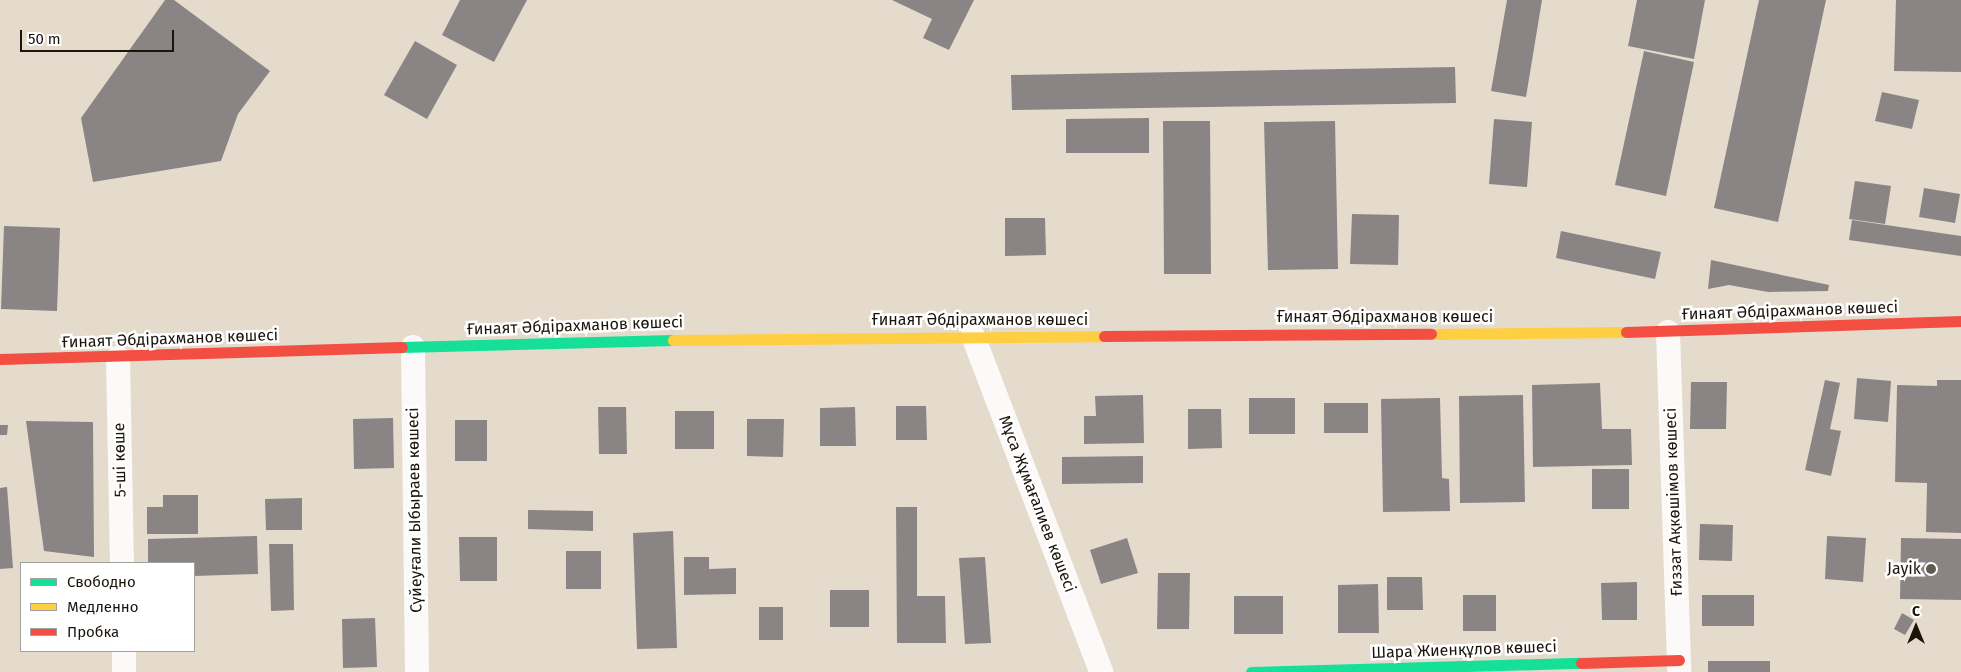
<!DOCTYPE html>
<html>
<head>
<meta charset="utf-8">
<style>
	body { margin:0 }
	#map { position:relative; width:1961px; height:672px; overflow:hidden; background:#e4dbcd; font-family:"Fira Sans",sans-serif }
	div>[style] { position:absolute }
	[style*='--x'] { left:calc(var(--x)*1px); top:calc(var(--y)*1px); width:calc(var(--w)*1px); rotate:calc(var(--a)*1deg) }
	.building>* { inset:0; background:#8a8584 }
	.street>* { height:24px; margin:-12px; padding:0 12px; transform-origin:12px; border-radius:12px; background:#fbfaf8 }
	.fast>* { height:11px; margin:-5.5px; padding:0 5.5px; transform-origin:5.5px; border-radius:5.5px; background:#16e098 }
	.slow>* { height:11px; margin:-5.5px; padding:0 5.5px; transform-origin:5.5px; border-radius:5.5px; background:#ffcf43 }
	.jam>* { height:11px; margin:-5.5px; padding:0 5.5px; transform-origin:5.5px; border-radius:5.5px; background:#f24e42 }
	.dots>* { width:14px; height:14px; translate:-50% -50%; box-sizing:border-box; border:2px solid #fff; border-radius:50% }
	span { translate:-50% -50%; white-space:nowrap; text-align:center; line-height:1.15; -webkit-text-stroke:5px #fff; paint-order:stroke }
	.street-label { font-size:16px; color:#1a140b }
	.poi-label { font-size:16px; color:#1a140b }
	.right { translate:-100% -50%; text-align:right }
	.legend { position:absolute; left:20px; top:562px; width:175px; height:90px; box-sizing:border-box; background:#fff; border:1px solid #a3a19d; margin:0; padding:6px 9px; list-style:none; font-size:15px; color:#1a140b }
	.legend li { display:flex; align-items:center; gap:10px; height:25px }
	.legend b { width:25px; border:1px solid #a3a19d }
	.north { position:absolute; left:1891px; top:602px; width:50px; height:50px; -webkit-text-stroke:4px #fff; paint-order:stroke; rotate:0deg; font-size:14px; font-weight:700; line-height:20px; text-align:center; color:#1a140b }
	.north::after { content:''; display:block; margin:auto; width:18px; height:22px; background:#1a140b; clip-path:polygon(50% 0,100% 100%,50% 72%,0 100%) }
	.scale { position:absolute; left:20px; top:30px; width:154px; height:22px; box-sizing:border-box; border:2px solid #1a140b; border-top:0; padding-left:6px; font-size:15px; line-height:18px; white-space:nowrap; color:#1a140b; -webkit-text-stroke:4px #fff; paint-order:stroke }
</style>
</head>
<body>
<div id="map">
	<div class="building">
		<div style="clip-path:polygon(165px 0,174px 0,270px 71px,238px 114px,221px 161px,93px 182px,81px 118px)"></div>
		<div style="clip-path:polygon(460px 0,527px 0,494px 62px,442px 35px)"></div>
		<div style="clip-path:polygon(892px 0,974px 0,949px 50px,923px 38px,932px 19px)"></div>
		<div style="clip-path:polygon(1507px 0,1542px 0,1526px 97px,1491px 91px)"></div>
		<div style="clip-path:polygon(1637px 0,1705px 0,1694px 59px,1628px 46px)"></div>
		<div style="clip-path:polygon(1759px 0,1826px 0,1778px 222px,1714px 208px)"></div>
		<div style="clip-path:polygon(1896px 0,1961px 0,1961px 72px,1894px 71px)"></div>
		<div style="clip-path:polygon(415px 41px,457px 65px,427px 119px,384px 95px)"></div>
		<div style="clip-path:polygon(1644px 51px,1694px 62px,1666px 196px,1615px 185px)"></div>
		<div style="clip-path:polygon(1455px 67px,1456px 103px,1012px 110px,1011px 75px)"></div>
		<div style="clip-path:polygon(1882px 92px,1919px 100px,1912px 129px,1875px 121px)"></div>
		<div style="clip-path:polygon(1149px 118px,1149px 153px,1066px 153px,1066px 119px)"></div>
		<div style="clip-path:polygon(1494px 119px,1532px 122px,1527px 187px,1489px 184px)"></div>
		<div style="clip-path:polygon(1163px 121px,1210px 121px,1211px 274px,1164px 274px)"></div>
		<div style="clip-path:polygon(1335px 121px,1338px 269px,1268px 270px,1264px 122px)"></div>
		<div style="clip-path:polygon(1855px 181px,1891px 186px,1885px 224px,1849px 219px)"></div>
		<div style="clip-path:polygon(1924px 188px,1960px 194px,1955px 223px,1919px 217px)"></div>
		<div style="clip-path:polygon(1352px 214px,1399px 215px,1398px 265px,1350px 264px)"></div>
		<div style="clip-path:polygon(1005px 218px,1045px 218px,1046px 255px,1005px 256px)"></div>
		<div style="clip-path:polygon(1852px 220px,1961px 236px,1961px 256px,1849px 240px)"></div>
		<div style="clip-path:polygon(4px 226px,60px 228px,57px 311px,1px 309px)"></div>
		<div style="clip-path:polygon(1561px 231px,1661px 252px,1655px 279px,1556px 258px)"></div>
		<div style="clip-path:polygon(1711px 260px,1829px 285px,1828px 291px,1768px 292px,1729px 285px,1708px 289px)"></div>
		<div style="clip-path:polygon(1857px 378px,1891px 381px,1888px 422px,1854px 419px)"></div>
		<div style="clip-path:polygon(1825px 380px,1840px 383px,1830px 429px,1841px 431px,1831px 476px,1805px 470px)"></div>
		<div style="clip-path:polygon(1937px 380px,1961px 380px,1961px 533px,1926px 532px,1927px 483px,1895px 482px,1897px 385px,1937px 386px)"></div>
		<div style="clip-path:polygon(1691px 382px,1727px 382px,1726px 429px,1690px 429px)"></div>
		<div style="clip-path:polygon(1600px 383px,1602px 429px,1631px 429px,1632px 465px,1533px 467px,1532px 385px)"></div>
		<div style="clip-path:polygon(1143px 395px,1144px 443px,1084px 444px,1084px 416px,1096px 416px,1095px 396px)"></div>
		<div style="clip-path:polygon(1523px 395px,1525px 502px,1460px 503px,1459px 396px)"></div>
		<div style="clip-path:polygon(1249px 398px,1295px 398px,1295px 434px,1249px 434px)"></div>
		<div style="clip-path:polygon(1440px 398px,1442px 478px,1449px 479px,1450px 511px,1383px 512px,1381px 399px)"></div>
		<div style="clip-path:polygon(1324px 403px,1368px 403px,1368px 433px,1324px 433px)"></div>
		<div style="clip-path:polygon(896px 406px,926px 406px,927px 440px,896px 440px)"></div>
		<div style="clip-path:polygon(598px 407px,626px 407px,627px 454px,599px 454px)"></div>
		<div style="clip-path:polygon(855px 407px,856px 446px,820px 446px,820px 408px)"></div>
		<div style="clip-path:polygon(1188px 409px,1221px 409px,1222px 448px,1188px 449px)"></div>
		<div style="clip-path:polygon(675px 411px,714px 411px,714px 449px,675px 449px)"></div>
		<div style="clip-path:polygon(393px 418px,394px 468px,354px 469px,353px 419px)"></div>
		<div style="clip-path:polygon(747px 419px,784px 419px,783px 457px,747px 456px)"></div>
		<div style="clip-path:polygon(455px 420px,487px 420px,487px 461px,455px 461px)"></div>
		<div style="clip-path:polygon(26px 421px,93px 422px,94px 557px,44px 551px)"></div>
		<div style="clip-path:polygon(0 425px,8px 425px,7px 435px,0 435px)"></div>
		<div style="clip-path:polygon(1143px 456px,1143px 483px,1062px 484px,1062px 457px)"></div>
		<div style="clip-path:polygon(1592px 469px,1629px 469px,1629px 509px,1592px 509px)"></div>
		<div style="clip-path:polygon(7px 487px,13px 568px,0 569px,0 488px)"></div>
		<div style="clip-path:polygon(163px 495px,198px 495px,198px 534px,147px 534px,147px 507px,163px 507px)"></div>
		<div style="clip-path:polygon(302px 498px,302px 530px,266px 530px,265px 499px)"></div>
		<div style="clip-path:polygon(896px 507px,917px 507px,917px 596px,945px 596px,946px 643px,897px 643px)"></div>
		<div style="clip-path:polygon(528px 510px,593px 511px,593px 531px,528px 529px)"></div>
		<div style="clip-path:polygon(1700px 524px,1733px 525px,1732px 561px,1699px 560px)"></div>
		<div style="clip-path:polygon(673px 531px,677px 648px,637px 649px,633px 533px)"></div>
		<div style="clip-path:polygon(257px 536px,258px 574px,194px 576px,194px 563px,148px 563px,148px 539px)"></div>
		<div style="clip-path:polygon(1827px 536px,1866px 538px,1863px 582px,1825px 579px)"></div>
		<div style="clip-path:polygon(459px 537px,497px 537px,497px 581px,460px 581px)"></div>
		<div style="clip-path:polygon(1127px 538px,1138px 573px,1101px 584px,1090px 550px)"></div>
		<div style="clip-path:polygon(1901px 538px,1961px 539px,1961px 600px,1900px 599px)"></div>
		<div style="clip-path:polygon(269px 544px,293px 544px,294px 610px,271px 611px)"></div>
		<div style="clip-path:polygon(566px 551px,601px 551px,601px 589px,566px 589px)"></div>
		<div style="clip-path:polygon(684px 557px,709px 557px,709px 569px,736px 568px,736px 594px,684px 595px)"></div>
		<div style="clip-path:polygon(985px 557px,991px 643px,965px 644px,959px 558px)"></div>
		<div style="clip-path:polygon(1158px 573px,1190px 573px,1189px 629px,1157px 629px)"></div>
		<div style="clip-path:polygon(1387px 577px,1422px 577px,1423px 610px,1387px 610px)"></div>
		<div style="clip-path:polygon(1637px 582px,1637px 620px,1602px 620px,1601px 583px)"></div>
		<div style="clip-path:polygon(1378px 584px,1379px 633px,1338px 633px,1338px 585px)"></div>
		<div style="clip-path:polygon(830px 590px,869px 590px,869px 627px,830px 627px)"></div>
		<div style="clip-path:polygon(1463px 595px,1496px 595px,1496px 631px,1463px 631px)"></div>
		<div style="clip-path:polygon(1702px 595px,1754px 595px,1754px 626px,1702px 626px)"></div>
		<div style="clip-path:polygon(1234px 596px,1283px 596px,1283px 634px,1234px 634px)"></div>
		<div style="clip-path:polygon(759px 607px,783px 607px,783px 640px,759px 640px)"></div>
		<div style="clip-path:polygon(1902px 613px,1914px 620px,1905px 635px,1894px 629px)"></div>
		<div style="clip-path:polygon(375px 618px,377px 667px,343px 668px,342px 619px)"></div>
		<div style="clip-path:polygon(1708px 661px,1770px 661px,1770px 672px,1708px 672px)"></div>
	</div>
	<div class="street">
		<div style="--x:1668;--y:332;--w:340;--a:88.1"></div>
		<div style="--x:973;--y:336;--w:360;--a:69.1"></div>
		<div style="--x:413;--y:347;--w:325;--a:89.3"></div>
		<div style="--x:118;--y:358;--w:205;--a:88.9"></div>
		<div style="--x:124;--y:651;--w:21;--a:90"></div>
	</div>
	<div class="fast">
		<div style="--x:402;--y:347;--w:271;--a:-1.5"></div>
		<div style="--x:1251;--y:672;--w:330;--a:-1.6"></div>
	</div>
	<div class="slow">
		<div style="--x:1431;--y:334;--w:195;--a:-0.6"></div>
		<div style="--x:673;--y:340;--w:431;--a:-0.5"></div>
	</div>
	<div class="jam">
		<div style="--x:1626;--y:332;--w:335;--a:-1.9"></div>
		<div style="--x:1104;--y:336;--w:327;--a:-0.4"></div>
		<div style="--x:0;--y:359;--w:402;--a:-1.7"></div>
		<div style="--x:1581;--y:663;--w:98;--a:-1.8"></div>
	</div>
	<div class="dots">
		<div style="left:1931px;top:569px;background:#615a4f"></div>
	</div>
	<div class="street-label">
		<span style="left:1790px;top:311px;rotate:-2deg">Ғинаят Әбдірахманов көшесі</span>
		<span style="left:1385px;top:317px">Ғинаят Әбдірахманов көшесі</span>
		<span style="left:980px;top:320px">Ғинаят Әбдірахманов көшесі</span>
		<span style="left:575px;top:326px;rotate:-2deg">Ғинаят Әбдірахманов көшесі</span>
		<span style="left:170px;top:339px;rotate:-2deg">Ғинаят Әбдірахманов көшесі</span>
		<span style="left:120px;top:460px;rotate:-91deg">5-шi көше</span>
		<span style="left:1674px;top:502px;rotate:-92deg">Ғиззат Ақкөшімов көшесi</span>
		<span style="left:1037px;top:504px;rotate:69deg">Мұса Жұмағалиев көшесі</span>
		<span style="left:415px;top:510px;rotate:-91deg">Сүйеуғали Ыбыраев көшесi</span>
		<span style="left:1464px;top:650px;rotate:-2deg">Шара Жиенқұлов көшесі</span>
	</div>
	<div class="poi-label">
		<span class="right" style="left:1921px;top:569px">Jayik</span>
	</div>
	<ul class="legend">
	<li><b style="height:6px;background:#16e098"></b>Свободно</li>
	<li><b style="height:6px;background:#ffcf43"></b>Медленно</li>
	<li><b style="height:6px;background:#f24e42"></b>Пробка</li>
	</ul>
	<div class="north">С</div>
	<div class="scale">50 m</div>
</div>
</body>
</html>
